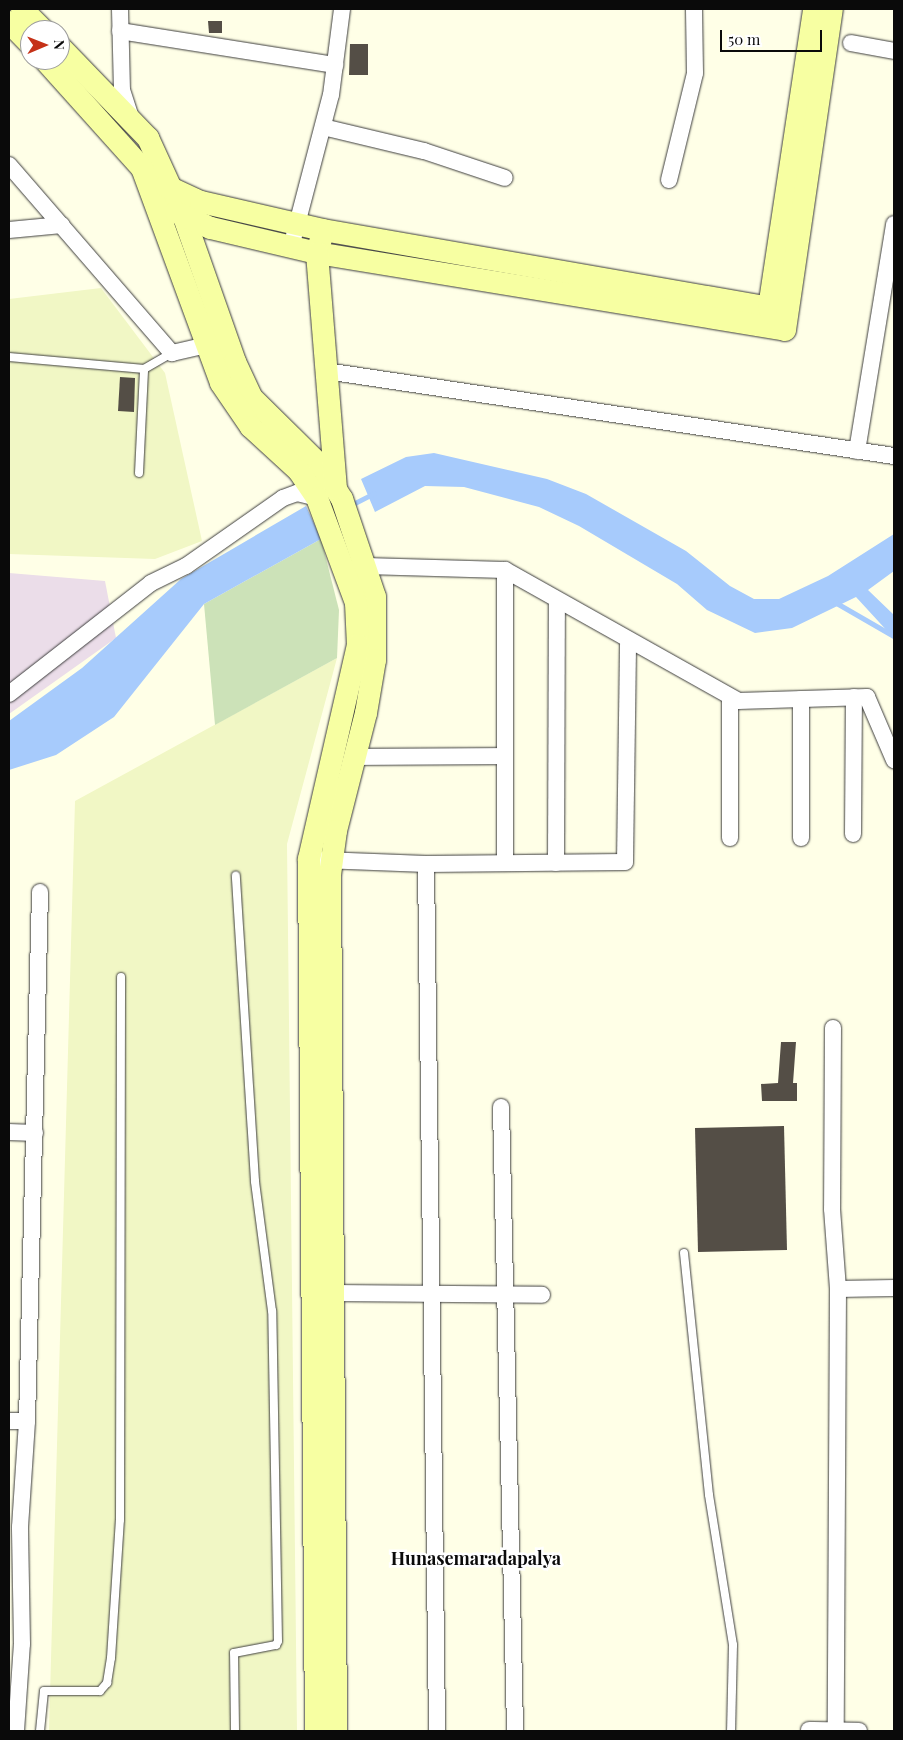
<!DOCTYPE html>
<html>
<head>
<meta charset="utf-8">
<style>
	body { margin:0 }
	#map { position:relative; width:903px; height:1740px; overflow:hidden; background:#ffffe7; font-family:"Playfair Display",serif }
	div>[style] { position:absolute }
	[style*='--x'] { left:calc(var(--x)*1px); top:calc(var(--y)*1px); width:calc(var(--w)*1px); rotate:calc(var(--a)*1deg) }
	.industrial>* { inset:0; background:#ebdde9 }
	.farmland>* { inset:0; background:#f1f7c5 }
	.cemetery>* { inset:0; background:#cce2b8 }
	.water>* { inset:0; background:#a7cbfc }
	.stream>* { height:4.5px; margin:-2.25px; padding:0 2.25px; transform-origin:2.25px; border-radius:2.25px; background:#a7cbfc }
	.building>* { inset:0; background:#544e46 }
	.roads { filter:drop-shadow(0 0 1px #3d3d3d) drop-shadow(0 0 1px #3d3d3d) }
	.lane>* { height:8px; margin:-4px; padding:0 4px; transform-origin:4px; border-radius:4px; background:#fff }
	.street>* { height:16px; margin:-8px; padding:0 8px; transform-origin:8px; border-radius:8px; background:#fff }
	.secondary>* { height:22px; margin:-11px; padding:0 11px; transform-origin:11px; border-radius:11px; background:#f7ffa2 }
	span { translate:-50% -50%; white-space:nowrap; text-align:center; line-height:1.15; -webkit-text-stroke:5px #fff; paint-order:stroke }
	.neighbourhood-label { font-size:18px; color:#0a0a0a; font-weight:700 }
	.frame { position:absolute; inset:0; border:10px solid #0a0a0a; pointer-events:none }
	.north { position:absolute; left:20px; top:20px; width:50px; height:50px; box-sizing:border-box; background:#fff; border:1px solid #9d9d9d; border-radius:50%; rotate:89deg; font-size:14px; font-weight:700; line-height:20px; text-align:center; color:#0a0a0a }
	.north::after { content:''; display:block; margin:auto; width:18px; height:22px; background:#c53218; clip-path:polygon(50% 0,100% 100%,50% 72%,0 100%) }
	.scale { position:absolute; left:720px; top:30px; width:102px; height:22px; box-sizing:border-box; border:2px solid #0a0a0a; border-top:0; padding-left:6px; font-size:15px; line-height:18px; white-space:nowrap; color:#0a0a0a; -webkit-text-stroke:4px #fff; paint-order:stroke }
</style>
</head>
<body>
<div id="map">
	<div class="industrial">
		<div style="clip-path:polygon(9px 573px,105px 581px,116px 638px,9px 714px)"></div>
	</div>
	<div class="farmland">
		<div style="clip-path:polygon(101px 288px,165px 373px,202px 541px,155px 559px,9px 554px,9px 299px)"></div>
		<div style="clip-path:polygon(337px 658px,287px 844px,297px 1731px,49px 1731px,75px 801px)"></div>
	</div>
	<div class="cemetery">
		<div style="clip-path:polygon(321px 539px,339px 610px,337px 658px,215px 725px,204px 604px)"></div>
	</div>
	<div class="water">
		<div style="clip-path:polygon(434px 453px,547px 479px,586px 494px,686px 551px,730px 586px,754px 599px,779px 599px,828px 576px,894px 534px,894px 571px,868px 590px,894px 615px,894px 634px,890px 634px,856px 597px,792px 628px,755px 633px,707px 610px,677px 584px,579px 526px,539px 507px,464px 487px,425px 486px,375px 512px,361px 479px,406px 457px)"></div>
		<div style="clip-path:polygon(306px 506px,321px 539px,204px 604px,114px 717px,56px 755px,9px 770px,9px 721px,82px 668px,181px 579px)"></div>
	</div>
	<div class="stream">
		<div style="--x:351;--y:505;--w:25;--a:-27"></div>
		<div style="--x:835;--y:602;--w:68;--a:30"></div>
	</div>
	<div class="building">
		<div style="clip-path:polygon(208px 21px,222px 21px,222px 33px,209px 33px)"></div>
		<div style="clip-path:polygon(350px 44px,368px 44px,368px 75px,349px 75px)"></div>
		<div style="clip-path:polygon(120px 377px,135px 378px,134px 412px,118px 411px)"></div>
		<div style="clip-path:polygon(781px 1042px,796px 1042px,793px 1083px,797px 1083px,797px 1101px,762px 1101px,761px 1084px,778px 1083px)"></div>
		<div style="clip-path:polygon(784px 1126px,787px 1250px,698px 1252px,695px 1128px)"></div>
	</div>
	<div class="roads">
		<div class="lane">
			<div style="--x:9;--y:357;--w:136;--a:5.1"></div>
			<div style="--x:144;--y:369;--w:32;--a:-30"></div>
			<div style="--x:139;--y:473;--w:104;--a:-87.2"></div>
			<div style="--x:684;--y:1253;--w:243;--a:84.1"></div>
			<div style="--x:709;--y:1495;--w:152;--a:80.9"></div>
			<div style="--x:733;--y:1645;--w:86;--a:91.3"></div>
			<div style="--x:40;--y:1731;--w:40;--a:-84.3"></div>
			<div style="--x:44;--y:1691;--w:56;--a:0"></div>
			<div style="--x:100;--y:1691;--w:11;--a:-49"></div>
			<div style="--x:107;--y:1683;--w:25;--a:-81"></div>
			<div style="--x:111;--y:1658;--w:138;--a:-86.3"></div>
			<div style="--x:120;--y:1520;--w:543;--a:-89.89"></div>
			<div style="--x:235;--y:1731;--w:78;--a:-90.7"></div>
			<div style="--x:234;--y:1653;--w:43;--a:-10.8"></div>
			<div style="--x:276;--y:1645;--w:4;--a:-63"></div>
			<div style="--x:278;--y:1641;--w:330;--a:-91"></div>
			<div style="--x:272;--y:1311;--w:131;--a:-97.5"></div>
			<div style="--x:255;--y:1181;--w:306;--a:-93.6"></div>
		</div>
		<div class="street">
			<div style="--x:120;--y:9;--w:81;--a:88.6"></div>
			<div style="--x:122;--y:90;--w:32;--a:72"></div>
			<div style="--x:120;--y:31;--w:218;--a:9"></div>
			<div style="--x:851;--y:43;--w:44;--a:10.5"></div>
			<div style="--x:323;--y:127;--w:104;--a:13.4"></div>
			<div style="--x:424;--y:151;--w:85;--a:18.4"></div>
			<div style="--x:9;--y:165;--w:249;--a:49.1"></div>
			<div style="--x:172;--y:353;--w:37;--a:-13"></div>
			<div style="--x:669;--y:180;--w:110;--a:-76.3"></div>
			<div style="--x:695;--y:73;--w:64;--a:-90.9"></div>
			<div style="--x:9;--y:230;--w:53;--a:-5.4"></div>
			<div style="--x:291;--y:247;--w:157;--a:-75.3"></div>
			<div style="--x:331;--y:95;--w:87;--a:-82.7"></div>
			<div style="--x:326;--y:371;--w:574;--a:8.51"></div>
			<div style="--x:857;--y:451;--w:230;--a:-80.7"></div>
			<div style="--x:365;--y:566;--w:140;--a:1.6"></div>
			<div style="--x:505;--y:570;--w:267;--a:29.3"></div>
			<div style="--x:738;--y:701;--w:129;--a:-1.8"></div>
			<div style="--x:867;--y:697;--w:69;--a:66.8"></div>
			<div style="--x:505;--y:570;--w:293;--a:90"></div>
			<div style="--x:9;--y:694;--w:180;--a:-38"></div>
			<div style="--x:151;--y:583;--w:39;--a:-26"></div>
			<div style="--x:186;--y:566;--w:118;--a:-35"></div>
			<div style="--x:283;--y:498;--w:15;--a:-20"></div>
			<div style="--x:297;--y:493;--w:21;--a:14"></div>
			<div style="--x:355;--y:757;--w:150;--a:-0.4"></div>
			<div style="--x:853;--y:834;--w:137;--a:-89.6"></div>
			<div style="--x:730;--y:838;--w:141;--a:-90"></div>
			<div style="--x:801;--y:838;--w:139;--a:-90"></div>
			<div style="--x:322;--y:860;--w:104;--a:2.2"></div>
			<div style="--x:426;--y:864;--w:199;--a:-0.6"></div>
			<div style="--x:625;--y:862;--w:222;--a:-89.2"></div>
			<div style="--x:556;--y:863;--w:263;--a:-89.8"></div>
			<div style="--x:426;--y:864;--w:867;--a:89.27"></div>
			<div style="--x:833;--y:1028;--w:181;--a:90.3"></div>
			<div style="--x:832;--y:1209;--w:80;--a:85.7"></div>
			<div style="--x:838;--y:1289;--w:442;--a:90.3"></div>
			<div style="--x:501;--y:1107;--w:624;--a:88.71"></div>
			<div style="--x:9;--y:1132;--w:26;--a:2"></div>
			<div style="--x:838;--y:1289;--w:56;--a:-1"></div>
			<div style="--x:332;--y:1293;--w:210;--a:0.5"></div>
			<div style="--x:9;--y:1421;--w:18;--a:0"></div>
			<div style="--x:809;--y:1730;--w:50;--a:1.1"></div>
			<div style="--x:16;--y:1731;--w:87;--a:-86.1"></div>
			<div style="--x:22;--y:1644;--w:117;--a:-91"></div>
			<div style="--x:20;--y:1527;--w:106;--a:-86.2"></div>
			<div style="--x:27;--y:1421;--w:529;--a:-88.59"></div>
		</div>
		<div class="secondary">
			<div style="--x:22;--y:9;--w:30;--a:45"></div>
			<div style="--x:9;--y:22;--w:30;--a:46"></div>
			<div style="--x:60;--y:47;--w:127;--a:46"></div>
			<div style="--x:148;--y:138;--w:87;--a:65.5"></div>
			<div style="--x:184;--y:217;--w:154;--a:70.6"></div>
			<div style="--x:235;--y:362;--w:38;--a:65"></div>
			<div style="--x:251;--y:397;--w:100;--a:44.6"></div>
			<div style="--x:322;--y:467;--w:38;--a:58"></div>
			<div style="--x:342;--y:499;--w:103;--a:71.4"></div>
			<div style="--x:375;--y:597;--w:63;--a:90"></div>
			<div style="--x:375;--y:660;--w:54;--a:99.6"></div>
			<div style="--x:366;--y:713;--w:122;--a:104.3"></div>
			<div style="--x:336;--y:831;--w:44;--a:97.8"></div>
			<div style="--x:330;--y:875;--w:856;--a:89.6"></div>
			<div style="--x:45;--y:60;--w:145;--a:48.1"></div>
			<div style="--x:142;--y:168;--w:229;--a:69.8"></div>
			<div style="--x:221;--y:383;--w:53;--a:55.7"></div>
			<div style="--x:251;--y:427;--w:65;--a:42.5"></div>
			<div style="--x:299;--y:471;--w:32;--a:56"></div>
			<div style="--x:317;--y:498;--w:112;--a:69.6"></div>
			<div style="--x:356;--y:603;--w:42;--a:87.3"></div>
			<div style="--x:358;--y:645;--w:220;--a:102.9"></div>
			<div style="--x:309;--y:859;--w:872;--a:89.54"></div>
			<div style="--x:166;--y:186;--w:38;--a:25"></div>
			<div style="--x:201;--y:202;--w:125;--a:12.9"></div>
			<div style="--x:323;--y:230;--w:453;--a:9.9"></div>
			<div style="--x:176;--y:212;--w:38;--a:25"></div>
			<div style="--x:211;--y:228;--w:109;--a:13.3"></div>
			<div style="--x:317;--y:253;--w:474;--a:9.3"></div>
			<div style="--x:321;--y:239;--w:15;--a:106"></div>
			<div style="--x:317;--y:253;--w:236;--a:85.4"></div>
			<div style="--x:778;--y:319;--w:14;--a:-129"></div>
			<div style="--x:769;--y:308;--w:302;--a:-81.4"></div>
			<div style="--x:785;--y:330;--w:324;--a:-81.7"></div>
		</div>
	</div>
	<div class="neighbourhood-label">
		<span style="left:476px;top:1558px">Hunasemaradapalya</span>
	</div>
	<div class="frame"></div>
	<div class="north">N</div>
	<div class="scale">50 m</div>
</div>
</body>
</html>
